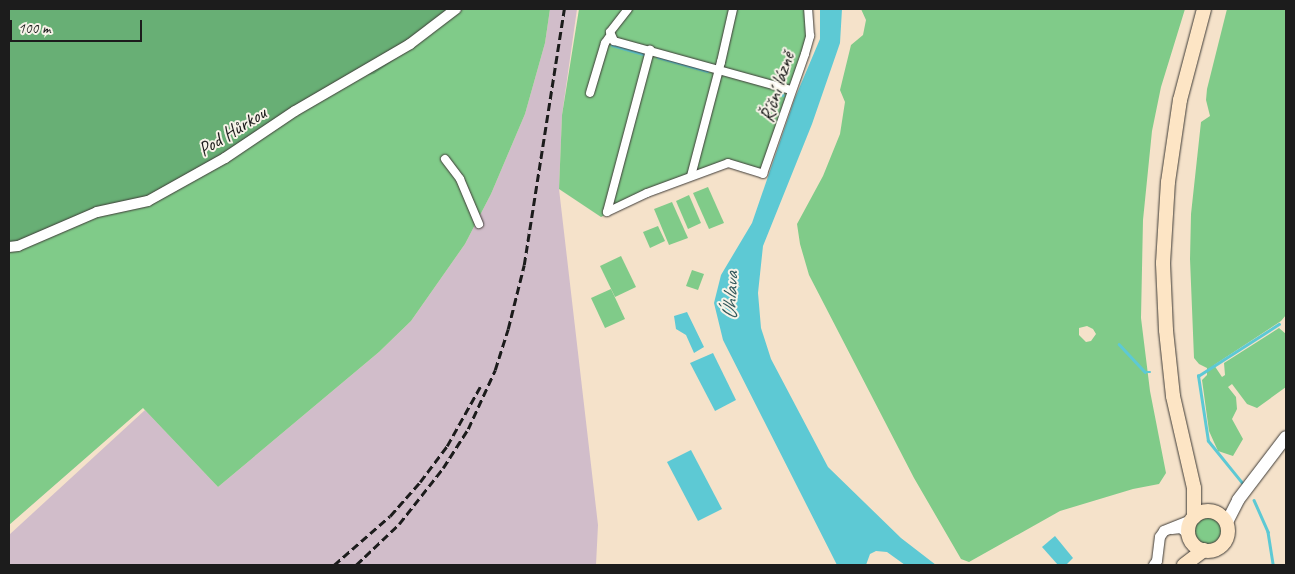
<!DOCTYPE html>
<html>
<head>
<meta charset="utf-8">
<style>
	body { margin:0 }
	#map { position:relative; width:1295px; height:574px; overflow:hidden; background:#f5e2ca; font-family:Caveat,sans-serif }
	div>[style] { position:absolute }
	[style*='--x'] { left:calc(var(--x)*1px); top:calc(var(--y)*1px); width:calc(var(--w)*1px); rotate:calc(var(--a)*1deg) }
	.industrial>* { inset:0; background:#d1bdca }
	.green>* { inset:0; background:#80cb89 }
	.round { border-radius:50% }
	.forest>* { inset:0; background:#68af75 }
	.water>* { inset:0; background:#5dc9d4 }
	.stream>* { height:2.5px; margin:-1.25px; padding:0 1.25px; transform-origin:1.25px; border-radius:1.25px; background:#5dc9d4 }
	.roads { filter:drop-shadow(0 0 1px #3d3a36) drop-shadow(0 0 1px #3d3a36) }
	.pedestrian>* { height:8px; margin:-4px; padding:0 4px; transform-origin:4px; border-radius:4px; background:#fff }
	.minor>* { height:10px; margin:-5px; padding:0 5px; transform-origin:5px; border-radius:5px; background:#fff }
	.tertiary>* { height:12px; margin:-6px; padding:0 6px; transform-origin:6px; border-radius:6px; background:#fff }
	.secondary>* { height:14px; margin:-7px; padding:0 7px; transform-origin:7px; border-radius:7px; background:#fde5c5 }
	.secondary>.ring { margin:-7px; padding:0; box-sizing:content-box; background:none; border:14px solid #fde5c5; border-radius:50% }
	.rail>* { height:2.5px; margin-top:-1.25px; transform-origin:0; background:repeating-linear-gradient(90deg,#1c1c1c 0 8px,transparent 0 12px) }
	span { translate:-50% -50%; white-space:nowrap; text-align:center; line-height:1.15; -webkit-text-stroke:4px #f7f3e8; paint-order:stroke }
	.street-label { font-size:20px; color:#1c1c1c }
	.water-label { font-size:21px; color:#33595c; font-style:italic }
	.frame { position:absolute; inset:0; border:10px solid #1c1c1c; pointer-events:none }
	.scale { position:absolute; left:10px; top:20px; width:132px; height:22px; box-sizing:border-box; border:2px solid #1c1c1c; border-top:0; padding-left:6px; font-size:15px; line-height:18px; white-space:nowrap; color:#1c1c1c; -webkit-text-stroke:4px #f7f3e8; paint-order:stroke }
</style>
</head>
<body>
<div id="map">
	<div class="industrial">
		<div style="clip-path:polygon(550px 9px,577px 9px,562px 115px,559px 189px,598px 525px,596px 565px,9px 565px,9px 535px,145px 410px,218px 487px,379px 352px,411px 321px,465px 244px,491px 194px,525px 114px,545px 43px)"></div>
	</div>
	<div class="green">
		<div style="clip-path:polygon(460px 9px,550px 9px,545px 43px,525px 114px,491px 194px,465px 244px,411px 321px,379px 352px,218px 487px,143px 408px,9px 525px,9px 249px)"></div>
		<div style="clip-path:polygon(579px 9px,808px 9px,810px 36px,763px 174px,728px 163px,647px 193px,601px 217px,559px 189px,562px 115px)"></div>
		<div style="clip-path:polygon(evenodd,861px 9px,1185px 9px,1161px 87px,1152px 131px,1143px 220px,1141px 318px,1150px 391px,1166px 473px,1159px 484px,1133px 489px,1060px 511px,969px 562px,961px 559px,914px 478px,809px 275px,800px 244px,797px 224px,823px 176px,840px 134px,845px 102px,840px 90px,851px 45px,863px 35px,866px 20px,861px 9px,1087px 326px,1093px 329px,1096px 334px,1091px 341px,1086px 342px,1079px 335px,1079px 328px,1087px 326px)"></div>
		<div style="clip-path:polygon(1227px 9px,1286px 9px,1286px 315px,1281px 321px,1214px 365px,1222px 377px,1225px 375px,1224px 363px,1279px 328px,1286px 334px,1286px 387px,1257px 408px,1247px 404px,1232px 384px,1228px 387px,1236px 397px,1237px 409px,1232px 419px,1243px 439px,1233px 456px,1218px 451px,1209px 431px,1202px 380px,1207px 375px,1207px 368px,1199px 364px,1194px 358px,1190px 259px,1191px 214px,1201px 122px,1210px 116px,1206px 100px,1207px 89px)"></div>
		<div style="clip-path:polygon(708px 187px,724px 223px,709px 229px,693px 193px)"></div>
		<div style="clip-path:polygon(689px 195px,701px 223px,688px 229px,676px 201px)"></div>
		<div style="clip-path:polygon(672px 202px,688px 238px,669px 245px,654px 209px)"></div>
		<div style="clip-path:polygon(658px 226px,665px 241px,650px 248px,643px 232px)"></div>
		<div style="clip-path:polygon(621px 256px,636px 287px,615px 297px,600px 266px)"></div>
		<div style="clip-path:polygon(692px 270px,704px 274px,698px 290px,686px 286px)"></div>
		<div style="clip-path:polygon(611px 289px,625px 319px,605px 328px,591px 298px)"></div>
		<div class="round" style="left:1195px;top:518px;width:26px;height:26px"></div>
	</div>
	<div class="forest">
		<div style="clip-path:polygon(9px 9px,460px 9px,417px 44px,374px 74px,361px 76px,155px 199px,97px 214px,9px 249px)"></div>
	</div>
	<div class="water">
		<div style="clip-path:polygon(820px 9px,842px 9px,840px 43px,812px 124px,763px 246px,758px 293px,761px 328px,771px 359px,828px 467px,901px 538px,936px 565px,905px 565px,887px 552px,876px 551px,870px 554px,866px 565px,837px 565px,723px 340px,714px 303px,721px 275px,752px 223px,795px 98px,820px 39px)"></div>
		<div style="clip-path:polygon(687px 312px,704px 347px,694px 353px,686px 335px,676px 329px,674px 316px)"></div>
		<div style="clip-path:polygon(713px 353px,736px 400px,715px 411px,690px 363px)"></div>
		<div style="clip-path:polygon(691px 450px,722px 509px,698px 521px,667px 462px)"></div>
		<div style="clip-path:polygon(1055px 536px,1073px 558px,1066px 565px,1058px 565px,1042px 547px)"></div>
	</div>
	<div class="stream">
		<div style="--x:612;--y:45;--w:33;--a:16"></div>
		<div style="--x:658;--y:57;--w:51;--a:15.9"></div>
		<div style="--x:776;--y:89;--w:9;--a:41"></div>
		<div style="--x:1119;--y:344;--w:38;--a:47"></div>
		<div style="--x:1145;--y:372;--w:5;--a:0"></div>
		<div style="--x:1242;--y:483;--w:54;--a:-129"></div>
		<div style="--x:1208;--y:441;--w:66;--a:-98.7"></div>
		<div style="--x:1198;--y:376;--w:96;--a:-32.7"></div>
		<div style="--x:1254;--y:500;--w:35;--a:66"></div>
		<div style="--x:1268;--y:532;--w:33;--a:81"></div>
	</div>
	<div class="roads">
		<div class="pedestrian">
			<div style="--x:628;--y:9;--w:29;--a:128"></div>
			<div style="--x:610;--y:32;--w:10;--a:66"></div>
			<div style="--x:614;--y:41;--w:184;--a:15.5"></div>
			<div style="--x:590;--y:93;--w:52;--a:-73.3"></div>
			<div style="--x:605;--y:43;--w:9;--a:-54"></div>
			<div style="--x:445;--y:159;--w:25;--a:53"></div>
			<div style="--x:460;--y:179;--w:49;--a:67.1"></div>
			<div style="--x:691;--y:176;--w:118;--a:-75.3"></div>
			<div style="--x:721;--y:62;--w:54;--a:-77.2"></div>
			<div style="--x:607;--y:212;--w:44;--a:-25.4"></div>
			<div style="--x:647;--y:193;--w:86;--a:-20.3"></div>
			<div style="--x:728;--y:163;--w:37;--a:17"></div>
			<div style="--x:763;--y:174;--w:127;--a:-70.7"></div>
			<div style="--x:805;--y:54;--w:19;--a:-74"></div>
			<div style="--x:810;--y:36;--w:27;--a:-94"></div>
			<div style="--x:607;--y:212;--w:168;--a:-75.1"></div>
		</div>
		<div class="minor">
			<div style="--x:9;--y:247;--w:9;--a:-6"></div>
			<div style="--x:18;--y:246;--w:86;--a:-23.3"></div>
			<div style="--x:97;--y:212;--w:52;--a:-12.2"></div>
			<div style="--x:148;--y:201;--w:88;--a:-29.2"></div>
			<div style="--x:225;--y:158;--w:84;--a:-33.9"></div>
			<div style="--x:295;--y:111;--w:133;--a:-30.2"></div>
			<div style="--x:410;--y:44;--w:58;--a:-37.3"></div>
			<div style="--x:1172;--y:529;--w:9;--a:-6"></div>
			<div style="--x:1181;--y:528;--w:9;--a:41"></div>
			<div style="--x:1154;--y:565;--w:5;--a:-53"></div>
			<div style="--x:1157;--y:561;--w:24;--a:-83"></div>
			<div style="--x:1160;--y:537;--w:7;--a:-56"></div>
			<div style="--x:1164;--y:531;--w:29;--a:-22"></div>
		</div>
		<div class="tertiary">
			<div style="--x:1226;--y:524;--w:27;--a:-63"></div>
			<div style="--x:1238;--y:500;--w:79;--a:-52.7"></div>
		</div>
		<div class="secondary">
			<div class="ring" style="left:1188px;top:511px;width:26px;height:26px"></div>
			<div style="--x:1194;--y:517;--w:29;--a:-90"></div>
			<div style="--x:1194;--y:488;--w:94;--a:-102.9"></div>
			<div style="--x:1173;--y:396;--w:66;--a:-96.1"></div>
			<div style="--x:1166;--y:330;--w:67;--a:-92.6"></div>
			<div style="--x:1163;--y:263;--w:81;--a:-86.5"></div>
			<div style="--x:1168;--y:182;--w:83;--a:-81.7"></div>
			<div style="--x:1180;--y:100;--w:94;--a:-75.2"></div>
			<div style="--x:1184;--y:565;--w:25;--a:-37"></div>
		</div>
	</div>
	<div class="rail">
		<div style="--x:334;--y:565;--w:74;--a:-41.2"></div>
		<div style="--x:390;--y:516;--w:45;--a:-48.6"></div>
		<div style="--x:420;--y:482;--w:45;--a:-53.1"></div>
		<div style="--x:447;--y:446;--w:68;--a:-60.8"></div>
		<div style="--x:356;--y:565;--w:59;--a:-43.6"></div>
		<div style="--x:399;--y:524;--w:71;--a:-51.8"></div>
		<div style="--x:443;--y:468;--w:46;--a:-57.3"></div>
		<div style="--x:468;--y:429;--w:65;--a:-65.4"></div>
		<div style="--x:495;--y:370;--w:43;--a:-72.4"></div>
		<div style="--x:508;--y:329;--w:66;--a:-76"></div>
		<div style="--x:524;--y:265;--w:259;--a:-81.1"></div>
	</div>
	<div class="street-label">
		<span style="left:777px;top:87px;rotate:-72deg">Říční lázně</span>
		<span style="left:232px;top:131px;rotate:-32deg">Pod Hůrkou</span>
	</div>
	<div class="water-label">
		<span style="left:730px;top:296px;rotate:-88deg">Úhlava</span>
	</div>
	<div class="frame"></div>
	<div class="scale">100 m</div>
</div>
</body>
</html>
